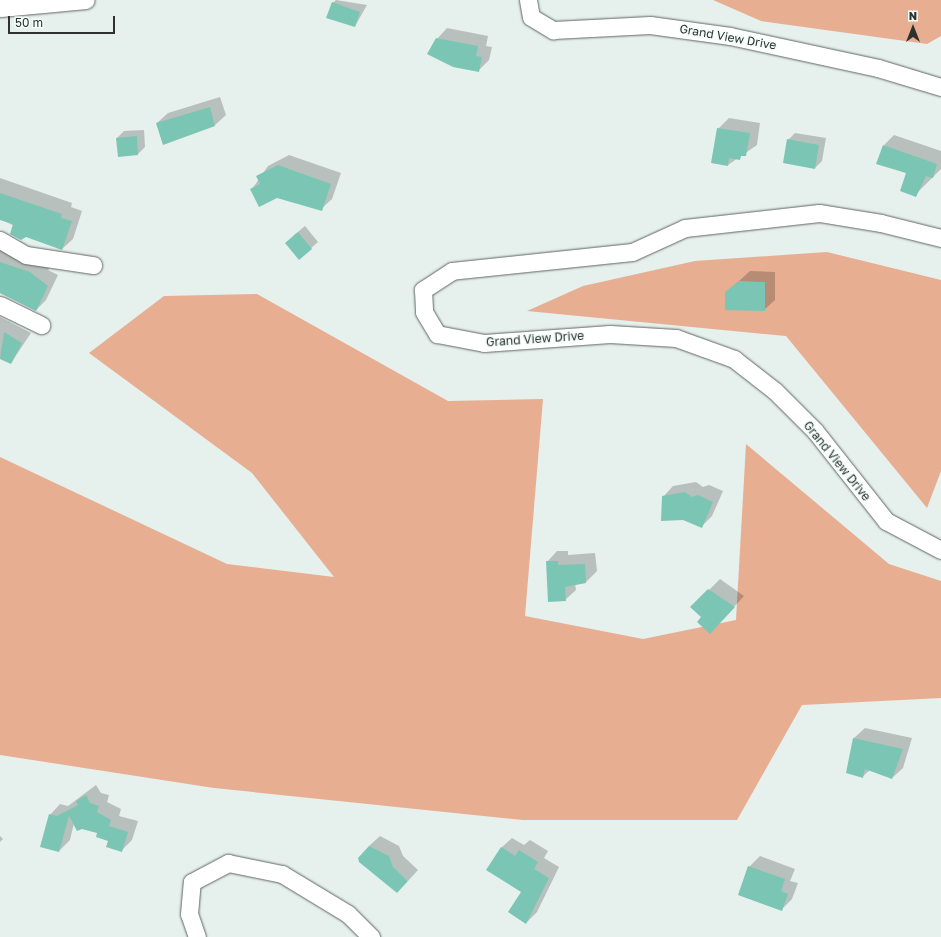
<!DOCTYPE html>
<html>
<head>
<meta charset="utf-8">
<style>
	body { margin:0 }
	#map { position:relative; width:941px; height:937px; overflow:hidden; background:#e6f0ed; font-family:"Golos Text",sans-serif }
	div>[style] { position:absolute }
	[style*='--x'] { left:calc(var(--x)*1px); top:calc(var(--y)*1px); width:calc(var(--w)*1px); rotate:calc(var(--a)*1deg) }
	.forest>* { inset:0; background:#e7ae92 }
	.shadow>* { inset:0; background:#0003 }
	.building>* { inset:0; background:#7bc5b4 }
	.roads { filter:drop-shadow(0 0 1px #5e6664) drop-shadow(0 0 1px #5e6664) }
	.minor>* { height:17px; margin:-8.5px; padding:0 8.5px; transform-origin:8.5px; border-radius:8.5px; background:#fff }
	span { translate:-50% -50%; white-space:nowrap; text-align:center; line-height:1.15; -webkit-text-stroke:3px #f3fdfa; paint-order:stroke }
	.street-label { font-size:12px; color:#2e3130 }
	.north { position:absolute; left:893px; top:8px; width:40px; height:40px; -webkit-text-stroke:3px #f3fdfa; paint-order:stroke; rotate:0deg; font-size:11px; font-weight:700; line-height:16px; text-align:center; color:#2e3130 }
	.north::after { content:''; display:block; margin:auto; width:14px; height:18px; background:#2e3130; clip-path:polygon(50% 0,100% 100%,50% 72%,0 100%) }
	.scale { position:absolute; left:8px; top:16px; width:107px; height:18px; box-sizing:border-box; border:2px solid #2e3130; border-top:0; padding-left:5px; font-size:12px; line-height:14px; white-space:nowrap; color:#2e3130; -webkit-text-stroke:3px #f3fdfa; paint-order:stroke }
</style>
</head>
<body>
<div id="map">
	<div class="forest">
		<div style="clip-path:polygon(713px 0,941px 0,941px 36px,927px 44px,761px 21px)"></div>
		<div style="clip-path:polygon(827px 252px,941px 280px,941px 471px,927px 508px,786px 336px,527px 311px,583px 286px,695px 261px)"></div>
		<div style="clip-path:polygon(257px 294px,448px 401px,543px 399px,525px 616px,643px 639px,736px 620px,746px 444px,889px 564px,941px 581px,941px 698px,802px 705px,737px 820px,523px 820px,214px 788px,0 755px,0 457px,227px 564px,334px 577px,252px 473px,89px 353px,164px 296px)"></div>
	</div>
	<div class="shadow">
		<div style="clip-path:polygon(336px 0,367px 5px,355px 26px,333px 3px)"></div>
		<div style="clip-path:polygon(447px 28px,488px 36px,486px 46px,492px 47px,489px 60px,478px 71px,437px 39px)"></div>
		<div style="clip-path:polygon(220px 97px,226px 115px,215px 125px,163px 144px,157px 123px,168px 113px)"></div>
		<div style="clip-path:polygon(729px 118px,760px 123px,757px 145px,728px 165px,718px 129px)"></div>
		<div style="clip-path:polygon(144px 130px,145px 147px,138px 154px,119px 156px,117px 138px,124px 131px)"></div>
		<div style="clip-path:polygon(795px 133px,826px 138px,822px 161px,815px 168px,788px 140px)"></div>
		<div style="clip-path:polygon(894px 135px,941px 151px,941px 169px,915px 195px,907px 173px,884px 145px)"></div>
		<div style="clip-path:polygon(289px 155px,341px 173px,332px 199px,321px 209px,252px 189px,268px 166px)"></div>
		<div style="clip-path:polygon(0 178px,72px 203px,71px 207px,82px 211px,73px 239px,62px 249px,0 219px)"></div>
		<div style="clip-path:polygon(305px 226px,318px 242px,299px 259px,293px 236px)"></div>
		<div style="clip-path:polygon(0 246px,50px 267px,48px 270px,58px 275px,46px 300px,36px 310px,0 293px)"></div>
		<div style="clip-path:polygon(750px 271px,775px 272px,775px 300px,764px 310px,726px 293px)"></div>
		<div style="clip-path:polygon(0 317px,31px 333px,11px 363px,0 358px)"></div>
		<div style="clip-path:polygon(696px 482px,703px 487px,709px 485px,723px 491px,712px 516px,701px 527px,663px 497px,673px 486px)"></div>
		<div style="clip-path:polygon(557px 551px,568px 551px,568px 555px,595px 553px,597px 571px,586px 582px,575px 584px,576px 590px,565px 600px,547px 562px)"></div>
		<div style="clip-path:polygon(720px 579px,744px 596px,720px 622px,703px 617px,692px 607px)"></div>
		<div style="clip-path:polygon(865px 728px,912px 738px,903px 768px,892px 778px,870px 770px,862px 777px,854px 738px)"></div>
		<div style="clip-path:polygon(96px 785px,101px 793px,109px 795px,107px 802px,121px 809px,119px 816px,138px 821px,132px 840px,121px 851px,98px 832px,74px 823px,70px 840px,59px 851px,50px 815px,60px 804px,68px 806px)"></div>
		<div style="clip-path:polygon(0 836px,3px 839px,0 842px)"></div>
		<div style="clip-path:polygon(380px 836px,399px 846px,403px 856px,418px 870px,408px 881px,369px 846px)"></div>
		<div style="clip-path:polygon(512px 838px,524px 845px,530px 840px,548px 851px,544px 858px,559px 867px,537px 912px,526px 923px,522px 891px,501px 848px)"></div>
		<div style="clip-path:polygon(760px 856px,795px 869px,790px 881px,798px 883px,792px 899px,782px 909px,749px 867px)"></div>
	</div>
	<div class="building">
		<div style="clip-path:polygon(332px 2px,360px 12px,355px 27px,326px 18px)"></div>
		<div style="clip-path:polygon(436px 38px,478px 46px,476px 56px,482px 57px,479px 72px,453px 67px,427px 54px)"></div>
		<div style="clip-path:polygon(210px 107px,215px 126px,163px 145px,156px 123px)"></div>
		<div style="clip-path:polygon(717px 128px,750px 133px,746px 156px,741px 156px,740px 160px,729px 158px,728px 166px,711px 163px)"></div>
		<div style="clip-path:polygon(137px 136px,138px 155px,118px 157px,116px 138px)"></div>
		<div style="clip-path:polygon(787px 139px,819px 145px,815px 169px,783px 163px)"></div>
		<div style="clip-path:polygon(883px 145px,937px 164px,933px 178px,926px 176px,916px 197px,900px 191px,906px 173px,876px 164px)"></div>
		<div style="clip-path:polygon(278px 165px,331px 184px,322px 211px,277px 198px,259px 207px,250px 189px,260px 184px,256px 176px)"></div>
		<div style="clip-path:polygon(0 193px,62px 214px,61px 218px,72px 221px,62px 250px,26px 237px,21px 240px,10px 234px,13px 224px,0 220px)"></div>
		<div style="clip-path:polygon(298px 232px,312px 249px,299px 260px,285px 243px)"></div>
		<div style="clip-path:polygon(0 262px,30px 272px,48px 286px,36px 311px,0 293px)"></div>
		<div style="clip-path:polygon(739px 281px,765px 282px,765px 311px,725px 310px,725px 292px)"></div>
		<div style="clip-path:polygon(4px 332px,22px 343px,11px 364px,0 359px)"></div>
		<div style="clip-path:polygon(685px 492px,692px 497px,698px 495px,713px 502px,702px 528px,683px 520px,661px 521px,662px 496px)"></div>
		<div style="clip-path:polygon(546px 561px,558px 561px,558px 565px,585px 564px,586px 583px,565px 587px,566px 601px,548px 602px)"></div>
		<div style="clip-path:polygon(708px 589px,735px 607px,710px 634px,697px 622px,701px 617px,690px 607px)"></div>
		<div style="clip-path:polygon(853px 738px,903px 749px,892px 779px,865px 769px,863px 778px,846px 773px)"></div>
		<div style="clip-path:polygon(86px 795px,90px 803px,99px 806px,97px 812px,111px 820px,109px 826px,128px 832px,122px 852px,106px 847px,108px 841px,96px 837px,97px 833px,82px 829px,77px 831px,69px 816px,59px 852px,40px 847px,49px 814px,57px 816px,78px 805px,76px 801px)"></div>
		<div style="clip-path:polygon(369px 846px,389px 856px,393px 867px,408px 881px,397px 893px,359px 862px,358px 858px)"></div>
		<div style="clip-path:polygon(501px 847px,515px 856px,519px 850px,538px 862px,534px 869px,549px 878px,526px 924px,508px 912px,521px 892px,486px 870px)"></div>
		<div style="clip-path:polygon(748px 866px,785px 879px,781px 891px,788px 894px,782px 911px,738px 895px)"></div>
	</div>
	<div class="roads">
		<div class="minor">
			<div style="--x:528;--y:0;--w:17;--a:80"></div>
			<div style="--x:531;--y:17;--w:26;--a:31"></div>
			<div style="--x:553;--y:30;--w:97;--a:-3"></div>
			<div style="--x:650;--y:25;--w:81;--a:7.8"></div>
			<div style="--x:730;--y:36;--w:151;--a:12.2"></div>
			<div style="--x:878;--y:68;--w:66;--a:16.8"></div>
			<div style="--x:0;--y:8;--w:86;--a:-5.3"></div>
			<div style="--x:941;--y:238;--w:62;--a:-166"></div>
			<div style="--x:881;--y:223;--w:63;--a:-170.8"></div>
			<div style="--x:819;--y:213;--w:135;--a:173.6"></div>
			<div style="--x:685;--y:228;--w:58;--a:155.6"></div>
			<div style="--x:632;--y:252;--w:181;--a:174"></div>
			<div style="--x:452;--y:271;--w:35;--a:147"></div>
			<div style="--x:423;--y:290;--w:22;--a:87"></div>
			<div style="--x:424;--y:312;--w:26;--a:59"></div>
			<div style="--x:437;--y:334;--w:48;--a:10.8"></div>
			<div style="--x:484;--y:343;--w:126;--a:-4.1"></div>
			<div style="--x:610;--y:334;--w:66;--a:3.5"></div>
			<div style="--x:676;--y:338;--w:62;--a:19.9"></div>
			<div style="--x:734;--y:359;--w:52;--a:38"></div>
			<div style="--x:775;--y:391;--w:57;--a:45"></div>
			<div style="--x:815;--y:431;--w:115;--a:51.7"></div>
			<div style="--x:886;--y:521;--w:62;--a:27.8"></div>
			<div style="--x:0;--y:240;--w:30;--a:30"></div>
			<div style="--x:26;--y:255;--w:68;--a:8.5"></div>
			<div style="--x:0;--y:305;--w:46;--a:26"></div>
			<div style="--x:197;--y:937;--w:24;--a:-109"></div>
			<div style="--x:189;--y:914;--w:32;--a:-85"></div>
			<div style="--x:192;--y:882;--w:41;--a:-27.8"></div>
			<div style="--x:228;--y:863;--w:55;--a:11.5"></div>
			<div style="--x:282;--y:874;--w:77;--a:31.2"></div>
			<div style="--x:348;--y:914;--w:33;--a:45"></div>
		</div>
	</div>
	<div class="street-label">
		<span style="left:728px;top:37px;rotate:10deg">Grand View Drive</span>
		<span style="left:535px;top:339px;rotate:-4deg">Grand View Drive</span>
		<span style="left:837px;top:461px;rotate:51deg">Grand View Drive</span>
	</div>
	<div class="north">N</div>
	<div class="scale">50 m</div>
</div>
</body>
</html>
